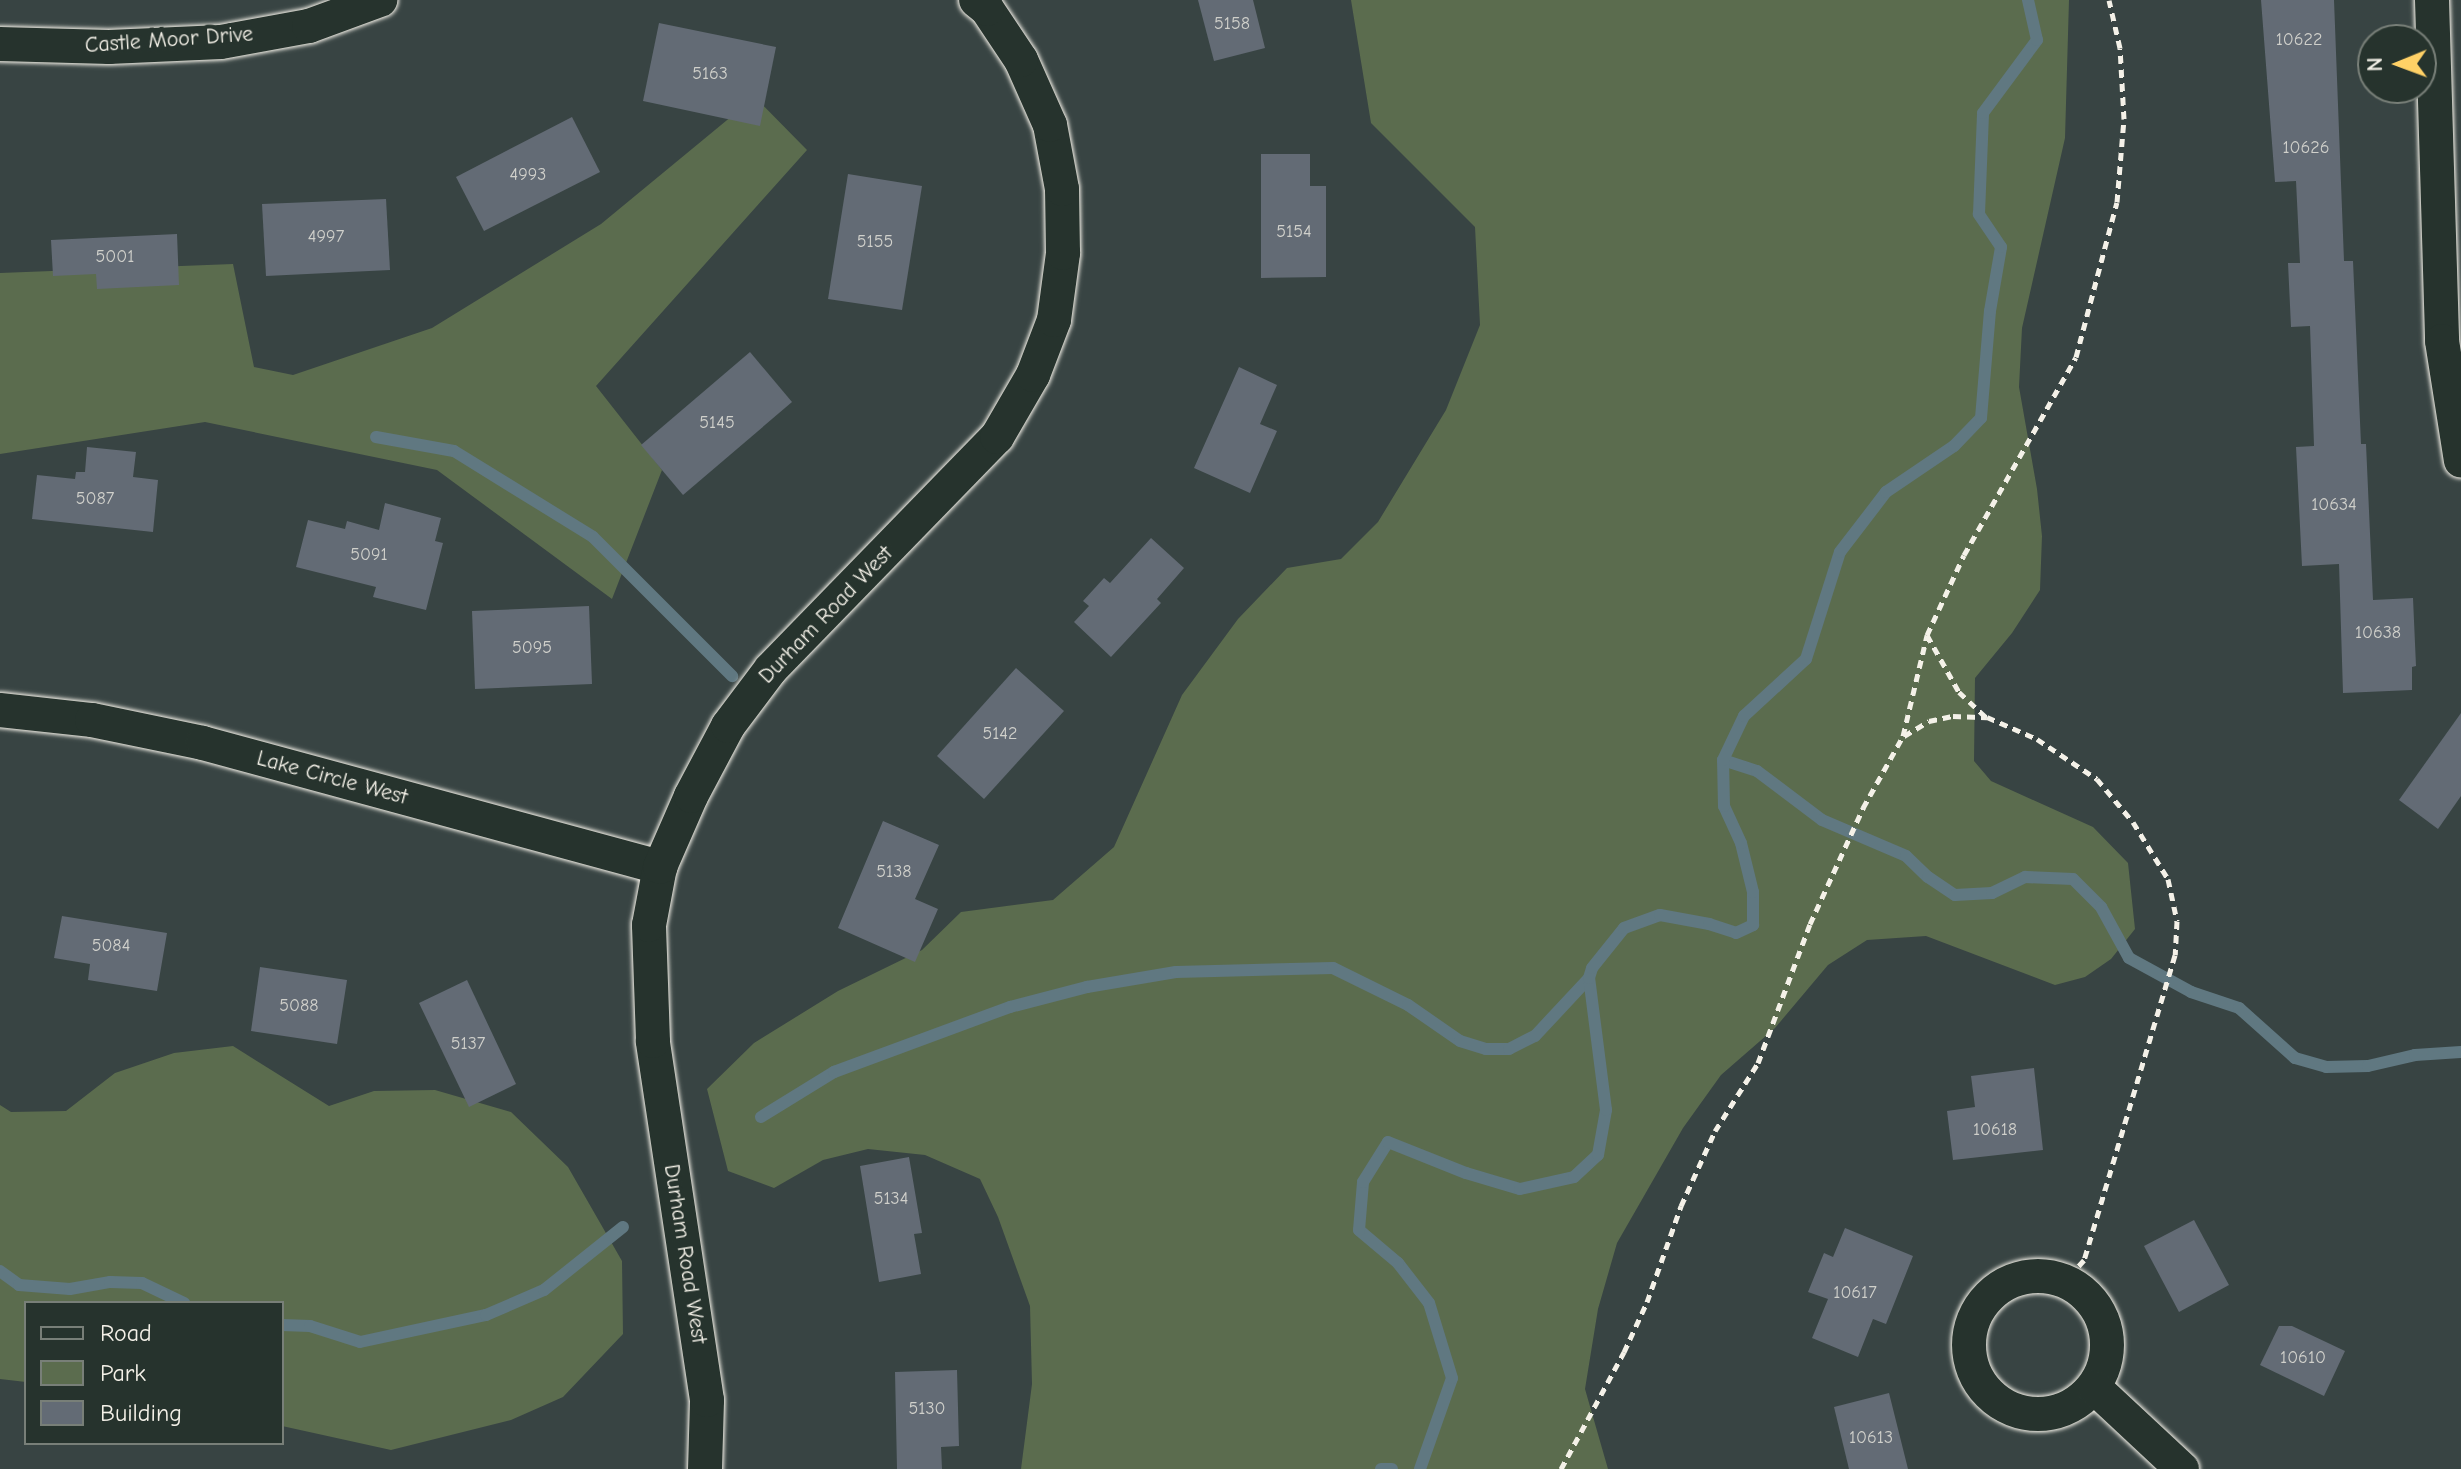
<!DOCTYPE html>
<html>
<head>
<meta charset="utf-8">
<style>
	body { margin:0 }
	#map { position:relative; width:2461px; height:1469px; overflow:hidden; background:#384443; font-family:"Comic Neue",sans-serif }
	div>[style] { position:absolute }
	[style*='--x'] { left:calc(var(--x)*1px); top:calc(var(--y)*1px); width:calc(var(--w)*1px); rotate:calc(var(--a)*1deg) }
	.green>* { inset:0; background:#5b6c4e }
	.stream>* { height:12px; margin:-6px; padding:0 6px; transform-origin:6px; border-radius:6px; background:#607881 }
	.building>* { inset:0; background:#636b75 }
	.path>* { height:5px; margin-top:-2.5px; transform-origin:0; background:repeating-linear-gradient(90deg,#f4f1e8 0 8px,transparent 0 14px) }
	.roads { filter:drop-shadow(0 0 2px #f4f1e8) drop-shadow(0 0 2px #f4f1e8) }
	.street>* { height:34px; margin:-17px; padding:0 17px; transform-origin:17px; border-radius:17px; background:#26332d }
	.street>.ring { margin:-17px; padding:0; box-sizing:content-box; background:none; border:34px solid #26332d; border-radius:50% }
	span { translate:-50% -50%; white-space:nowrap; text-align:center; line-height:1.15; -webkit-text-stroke:8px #26332d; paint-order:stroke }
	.number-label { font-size:18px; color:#d0d0cb }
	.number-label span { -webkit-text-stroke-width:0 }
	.street-label { font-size:22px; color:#f4f1e8 }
	.legend { position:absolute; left:24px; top:1301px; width:260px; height:144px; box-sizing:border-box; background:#26332d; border:2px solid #787f78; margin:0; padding:10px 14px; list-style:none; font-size:24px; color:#f4f1e8 }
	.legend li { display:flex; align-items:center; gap:16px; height:40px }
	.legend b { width:40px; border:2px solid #787f78 }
	.north { position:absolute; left:2357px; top:24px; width:80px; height:80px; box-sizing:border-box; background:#26332d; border:2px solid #787f78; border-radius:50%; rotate:269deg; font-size:22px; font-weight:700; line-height:32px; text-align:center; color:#f4f1e8 }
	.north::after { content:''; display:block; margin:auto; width:28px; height:36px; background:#ffd166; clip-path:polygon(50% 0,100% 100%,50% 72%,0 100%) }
</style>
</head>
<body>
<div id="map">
	<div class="green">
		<div style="clip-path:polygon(1351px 0,2069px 0,2065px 138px,2022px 328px,2019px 387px,2037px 489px,2042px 536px,2040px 590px,2012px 633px,1975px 678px,1974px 761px,1991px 781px,2093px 827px,2128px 863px,2135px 929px,2111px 959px,2085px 977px,2055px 985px,1926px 936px,1867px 940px,1828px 965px,1775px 1028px,1721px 1075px,1683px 1128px,1617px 1243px,1598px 1309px,1585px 1389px,1608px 1469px,1021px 1469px,1032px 1384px,1030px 1306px,998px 1217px,980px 1179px,925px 1155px,868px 1149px,823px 1160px,774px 1188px,728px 1171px,707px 1089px,754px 1043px,838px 991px,922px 950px,961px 912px,1053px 900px,1114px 847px,1182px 695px,1238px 619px,1287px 568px,1341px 559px,1378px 522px,1446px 410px,1480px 325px,1475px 227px,1371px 123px)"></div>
		<div style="clip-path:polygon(755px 97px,807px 150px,596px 386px,662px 470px,612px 599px,437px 470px,205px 422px,0 454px,0 273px,233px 264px,254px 367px,293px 375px,432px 328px,601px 224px)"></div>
		<div style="clip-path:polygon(233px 1046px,329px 1106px,374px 1091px,435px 1090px,511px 1112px,568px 1167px,622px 1261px,623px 1334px,563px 1397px,511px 1420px,391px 1450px,282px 1426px,282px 1303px,26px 1303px,26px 1382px,0 1379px,0 1105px,11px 1112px,66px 1111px,115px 1073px,174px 1053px)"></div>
	</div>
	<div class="stream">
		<div style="--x:376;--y:437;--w:79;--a:10.2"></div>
		<div style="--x:454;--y:451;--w:163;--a:31.7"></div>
		<div style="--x:593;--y:537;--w:197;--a:45"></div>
		<div style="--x:1723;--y:760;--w:36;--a:18"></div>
		<div style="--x:1757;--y:771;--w:81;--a:37"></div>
		<div style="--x:1822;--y:820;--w:91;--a:23.2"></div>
		<div style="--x:1906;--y:856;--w:30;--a:44"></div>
		<div style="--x:1928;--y:877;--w:32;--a:34"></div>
		<div style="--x:1955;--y:895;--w:37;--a:-3"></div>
		<div style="--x:1992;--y:893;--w:37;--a:-26"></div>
		<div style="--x:2025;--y:877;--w:48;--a:2.4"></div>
		<div style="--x:2073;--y:879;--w:40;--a:45"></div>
		<div style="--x:2101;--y:907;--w:58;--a:61.2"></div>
		<div style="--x:2129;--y:958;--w:71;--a:28.7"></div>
		<div style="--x:2191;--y:992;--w:51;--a:18.4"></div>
		<div style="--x:2239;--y:1008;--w:75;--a:41.8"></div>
		<div style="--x:2295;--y:1058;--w:32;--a:16"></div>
		<div style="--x:2326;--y:1067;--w:42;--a:-1.4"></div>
		<div style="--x:2368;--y:1066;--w:48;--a:-13.2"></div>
		<div style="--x:2415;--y:1055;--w:46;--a:-3.7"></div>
		<div style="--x:761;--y:1117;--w:86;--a:-31.7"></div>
		<div style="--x:834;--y:1072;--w:188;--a:-20.3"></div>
		<div style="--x:1010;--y:1007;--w:80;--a:-14.6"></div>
		<div style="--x:1087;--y:987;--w:90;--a:-9.6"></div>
		<div style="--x:1176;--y:972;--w:157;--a:-1.5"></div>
		<div style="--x:1333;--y:968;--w:84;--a:26.3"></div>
		<div style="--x:1408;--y:1005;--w:63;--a:34.7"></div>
		<div style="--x:1460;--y:1041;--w:27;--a:17"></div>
		<div style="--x:1486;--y:1049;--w:23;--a:0"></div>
		<div style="--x:1509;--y:1049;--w:29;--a:-27"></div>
		<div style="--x:1535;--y:1036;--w:79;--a:-47"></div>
		<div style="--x:0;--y:1271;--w:24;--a:36"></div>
		<div style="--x:19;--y:1285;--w:51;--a:4.5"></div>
		<div style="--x:70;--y:1289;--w:41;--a:-9.9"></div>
		<div style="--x:110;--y:1282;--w:32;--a:2"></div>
		<div style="--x:142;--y:1283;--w:47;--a:25.5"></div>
		<div style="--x:282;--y:1325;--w:28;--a:2"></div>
		<div style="--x:310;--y:1326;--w:52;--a:17.7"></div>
		<div style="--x:360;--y:1342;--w:129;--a:-12.1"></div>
		<div style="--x:486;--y:1315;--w:63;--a:-23.3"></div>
		<div style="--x:544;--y:1290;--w:101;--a:-38.6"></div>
		<div style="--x:1381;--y:1469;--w:11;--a:0"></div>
		<div style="--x:1420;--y:1469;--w:96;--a:-70.6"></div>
		<div style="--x:1452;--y:1378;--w:78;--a:-107"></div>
		<div style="--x:1429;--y:1303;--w:51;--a:-127.8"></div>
		<div style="--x:1398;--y:1263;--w:51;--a:-139.8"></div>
		<div style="--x:1359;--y:1230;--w:48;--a:-85.2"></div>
		<div style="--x:1363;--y:1182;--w:47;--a:-58"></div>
		<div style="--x:1388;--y:1142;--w:84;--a:21.7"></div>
		<div style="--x:1466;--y:1173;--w:56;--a:16.5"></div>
		<div style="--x:1520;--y:1189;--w:55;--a:-12.5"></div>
		<div style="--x:1574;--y:1177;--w:33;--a:-43"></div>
		<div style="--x:1598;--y:1155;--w:46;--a:-79.9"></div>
		<div style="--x:1606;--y:1110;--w:133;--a:-97.3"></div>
		<div style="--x:1589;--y:978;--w:10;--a:-73"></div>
		<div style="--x:1592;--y:968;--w:51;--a:-51.3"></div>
		<div style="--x:1624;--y:928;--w:38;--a:-20"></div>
		<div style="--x:1660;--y:915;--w:50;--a:10.4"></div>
		<div style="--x:1709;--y:924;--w:28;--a:18"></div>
		<div style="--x:1736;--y:933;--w:19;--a:-25"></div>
		<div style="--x:1753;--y:925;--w:33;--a:-90"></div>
		<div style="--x:1753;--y:892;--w:50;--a:-103.8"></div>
		<div style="--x:1741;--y:843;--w:41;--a:-114.7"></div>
		<div style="--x:1724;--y:806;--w:46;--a:-91.2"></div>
		<div style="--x:1723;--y:760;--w:49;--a:-64.5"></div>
		<div style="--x:1744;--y:716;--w:84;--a:-42.6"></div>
		<div style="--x:1806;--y:659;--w:112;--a:-72.4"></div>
		<div style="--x:1840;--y:552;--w:76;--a:-52.5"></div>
		<div style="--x:1886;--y:492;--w:82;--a:-34.1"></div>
		<div style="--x:1954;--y:446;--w:39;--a:-46"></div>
		<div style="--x:1981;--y:418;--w:107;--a:-85.2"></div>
		<div style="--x:1990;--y:311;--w:65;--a:-80.2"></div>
		<div style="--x:2001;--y:247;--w:40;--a:-124"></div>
		<div style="--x:1979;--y:214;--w:101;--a:-87.7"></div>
		<div style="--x:1983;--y:113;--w:91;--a:-53.5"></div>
		<div style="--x:2037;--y:40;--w:41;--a:-102.7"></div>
	</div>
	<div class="building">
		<div style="clip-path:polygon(1198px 0,1253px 0,1265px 48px,1214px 61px)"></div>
		<div style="clip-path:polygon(2261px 0,2334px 0,2344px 261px,2353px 261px,2361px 444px,2366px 444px,2373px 600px,2413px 598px,2416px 666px,2412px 667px,2412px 690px,2343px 693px,2339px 564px,2302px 566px,2296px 447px,2314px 446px,2310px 326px,2291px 327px,2288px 263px,2300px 263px,2296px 181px,2275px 182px)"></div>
		<div style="clip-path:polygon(659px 23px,776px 47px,760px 126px,643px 101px)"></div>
		<div style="clip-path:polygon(572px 117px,600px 172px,484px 231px,456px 177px)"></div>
		<div style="clip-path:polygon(1261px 154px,1310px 154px,1310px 186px,1326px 186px,1326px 277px,1261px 278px)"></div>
		<div style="clip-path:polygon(848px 174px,922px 186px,902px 310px,828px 299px)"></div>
		<div style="clip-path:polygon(386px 199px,390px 270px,266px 276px,262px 204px)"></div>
		<div style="clip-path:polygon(177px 234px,179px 285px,97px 289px,96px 274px,53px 276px,51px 240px)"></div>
		<div style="clip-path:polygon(750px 352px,792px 402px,683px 495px,641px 445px)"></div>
		<div style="clip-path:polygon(1239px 367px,1277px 385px,1260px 424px,1277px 431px,1250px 493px,1194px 468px)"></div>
		<div style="clip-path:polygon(87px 447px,136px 452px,133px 477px,158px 480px,153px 532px,32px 519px,37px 475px,75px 479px,76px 472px,85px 472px)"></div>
		<div style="clip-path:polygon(385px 503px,441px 518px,435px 541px,443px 543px,426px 610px,373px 597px,376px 587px,296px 567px,308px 520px,345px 529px,347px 521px,379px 530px)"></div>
		<div style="clip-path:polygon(1151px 538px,1184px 568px,1157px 599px,1161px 603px,1111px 657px,1074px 622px,1089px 606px,1083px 601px,1104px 578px,1110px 583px)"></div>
		<div style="clip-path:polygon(589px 606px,592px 684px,475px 689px,472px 611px)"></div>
		<div style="clip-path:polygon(1016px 668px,1064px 711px,984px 799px,937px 756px)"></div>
		<div style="clip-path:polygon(2461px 713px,2461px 796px,2438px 829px,2399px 800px)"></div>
		<div style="clip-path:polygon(883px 821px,939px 845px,915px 899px,938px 909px,915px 962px,838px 928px)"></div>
		<div style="clip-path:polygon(62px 916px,167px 933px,157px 991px,88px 980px,90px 964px,54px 958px)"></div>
		<div style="clip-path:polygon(260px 967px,347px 980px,337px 1044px,251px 1031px)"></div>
		<div style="clip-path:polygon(467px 980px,516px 1084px,469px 1107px,419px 1003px)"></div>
		<div style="clip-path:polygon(2034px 1068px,2043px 1150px,1953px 1160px,1947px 1111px,1975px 1107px,1971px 1076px)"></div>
		<div style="clip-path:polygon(909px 1157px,922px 1233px,914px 1234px,921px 1274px,879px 1282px,860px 1166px)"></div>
		<div style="clip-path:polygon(2194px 1220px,2229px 1285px,2179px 1312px,2144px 1246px)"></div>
		<div style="clip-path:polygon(1845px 1228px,1913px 1256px,1886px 1324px,1873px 1319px,1858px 1357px,1812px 1338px,1828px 1299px,1808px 1292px,1824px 1253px,1833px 1257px)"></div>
		<div style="clip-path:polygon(2279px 1326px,2292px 1326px,2345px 1351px,2324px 1396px,2260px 1365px)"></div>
		<div style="clip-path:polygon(957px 1370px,959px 1446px,941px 1447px,942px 1469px,897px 1469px,895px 1372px)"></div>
		<div style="clip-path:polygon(1889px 1393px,1908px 1469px,1849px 1469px,1834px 1407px)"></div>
	</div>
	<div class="path">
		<div style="--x:1927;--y:635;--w:65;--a:60.7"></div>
		<div style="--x:1959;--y:692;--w:37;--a:43"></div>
		<div style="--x:1904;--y:736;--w:29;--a:-31"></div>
		<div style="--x:1929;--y:721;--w:25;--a:-12"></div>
		<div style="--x:1953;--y:716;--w:34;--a:2"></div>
		<div style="--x:1987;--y:717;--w:55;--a:23.7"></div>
		<div style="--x:2037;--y:739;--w:72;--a:33.7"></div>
		<div style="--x:2097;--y:779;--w:56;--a:50.1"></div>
		<div style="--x:2133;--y:822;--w:67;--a:58.4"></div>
		<div style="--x:2168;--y:879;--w:43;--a:77.9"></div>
		<div style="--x:2177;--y:921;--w:34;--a:93"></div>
		<div style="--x:2175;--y:955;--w:318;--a:106.6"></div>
		<div style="--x:2084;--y:1260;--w:27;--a:132"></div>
		<div style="--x:1561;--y:1469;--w:133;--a:-61.7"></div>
		<div style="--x:1624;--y:1352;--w:55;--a:-65.3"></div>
		<div style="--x:1647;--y:1302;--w:102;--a:-70.5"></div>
		<div style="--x:1681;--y:1206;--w:82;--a:-65.6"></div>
		<div style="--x:1715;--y:1131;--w:80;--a:-57.7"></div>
		<div style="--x:1758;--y:1063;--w:148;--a:-69.5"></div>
		<div style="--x:1810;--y:924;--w:128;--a:-65.4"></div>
		<div style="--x:1863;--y:808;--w:82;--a:-60.9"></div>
		<div style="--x:1903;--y:736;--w:104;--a:-76.6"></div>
		<div style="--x:1927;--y:635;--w:88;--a:-65.2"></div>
		<div style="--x:1964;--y:555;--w:227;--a:-60.5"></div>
		<div style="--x:2076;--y:357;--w:160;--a:-75.2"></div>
		<div style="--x:2117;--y:202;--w:83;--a:-85.2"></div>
		<div style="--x:2124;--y:119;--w:71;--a:-93.2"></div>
		<div style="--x:2120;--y:48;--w:49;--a:-102.9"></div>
	</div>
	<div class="roads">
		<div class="street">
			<div style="--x:2432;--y:0;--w:341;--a:88.3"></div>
			<div style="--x:2442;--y:341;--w:121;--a:81"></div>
			<div style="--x:0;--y:44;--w:109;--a:1.6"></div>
			<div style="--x:109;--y:47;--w:112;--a:-2.6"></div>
			<div style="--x:221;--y:42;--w:89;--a:-10.3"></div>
			<div style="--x:309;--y:26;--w:76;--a:-20.1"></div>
			<div style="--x:0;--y:710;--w:93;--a:6.2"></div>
			<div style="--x:92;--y:720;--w:113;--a:11.7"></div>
			<div style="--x:203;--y:743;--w:474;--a:15.2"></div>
			<div class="ring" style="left:1969px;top:1276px;width:104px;height:104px"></div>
			<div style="--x:2095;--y:1388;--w:119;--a:43"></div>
			<div style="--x:705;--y:1469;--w:69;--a:-88.3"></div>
			<div style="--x:707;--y:1400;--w:363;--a:-98.6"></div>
			<div style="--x:653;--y:1041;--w:116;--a:-92"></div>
			<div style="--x:649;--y:925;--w:59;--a:-79.3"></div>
			<div style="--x:660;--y:867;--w:77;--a:-66.4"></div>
			<div style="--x:691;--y:796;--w:79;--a:-62.1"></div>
			<div style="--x:728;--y:726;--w:71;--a:-53"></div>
			<div style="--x:771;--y:669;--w:324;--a:-45.8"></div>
			<div style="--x:997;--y:437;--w:72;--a:-59.9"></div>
			<div style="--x:1033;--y:375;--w:59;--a:-69.1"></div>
			<div style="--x:1054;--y:320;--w:68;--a:-82.3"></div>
			<div style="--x:1063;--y:253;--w:64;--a:-90.9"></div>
			<div style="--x:1062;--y:189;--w:65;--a:-100.6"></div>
			<div style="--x:1050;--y:125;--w:71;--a:-114"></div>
			<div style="--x:1021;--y:60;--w:61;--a:-123.7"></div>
			<div style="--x:987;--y:9;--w:14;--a:-141"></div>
		</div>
	</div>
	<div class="number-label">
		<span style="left:1232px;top:24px">5158</span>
		<span style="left:2299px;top:40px">10622</span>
		<span style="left:710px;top:74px">5163</span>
		<span style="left:2306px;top:148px">10626</span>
		<span style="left:528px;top:175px">4993</span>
		<span style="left:1294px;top:232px">5154</span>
		<span style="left:326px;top:237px">4997</span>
		<span style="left:875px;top:242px">5155</span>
		<span style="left:115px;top:257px">5001</span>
		<span style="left:717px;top:423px">5145</span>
		<span style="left:95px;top:499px">5087</span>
		<span style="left:2334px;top:505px">10634</span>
		<span style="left:369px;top:555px">5091</span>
		<span style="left:2378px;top:633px">10638</span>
		<span style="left:532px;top:648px">5095</span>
		<span style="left:1000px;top:734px">5142</span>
		<span style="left:894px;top:872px">5138</span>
		<span style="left:111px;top:946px">5084</span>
		<span style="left:299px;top:1006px">5088</span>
		<span style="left:468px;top:1044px">5137</span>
		<span style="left:1995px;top:1130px">10618</span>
		<span style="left:891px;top:1199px">5134</span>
		<span style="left:1855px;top:1293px">10617</span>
		<span style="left:2303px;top:1358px">10610</span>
		<span style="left:927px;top:1409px">5130</span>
		<span style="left:1871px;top:1438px">10613</span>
	</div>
	<div class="street-label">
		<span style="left:169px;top:40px;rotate:-4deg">Castle Moor Drive</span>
		<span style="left:826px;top:615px;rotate:-46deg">Durham Road West</span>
		<span style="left:332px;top:778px;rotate:15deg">Lake Circle West</span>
		<span style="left:685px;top:1254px;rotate:81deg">Durham Road West</span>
	</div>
	<ul class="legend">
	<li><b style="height:10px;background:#26332d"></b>Road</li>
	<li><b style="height:22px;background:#5b6c4e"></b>Park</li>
	<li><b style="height:22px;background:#636b75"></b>Building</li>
	</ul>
	<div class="north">N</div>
</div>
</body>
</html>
